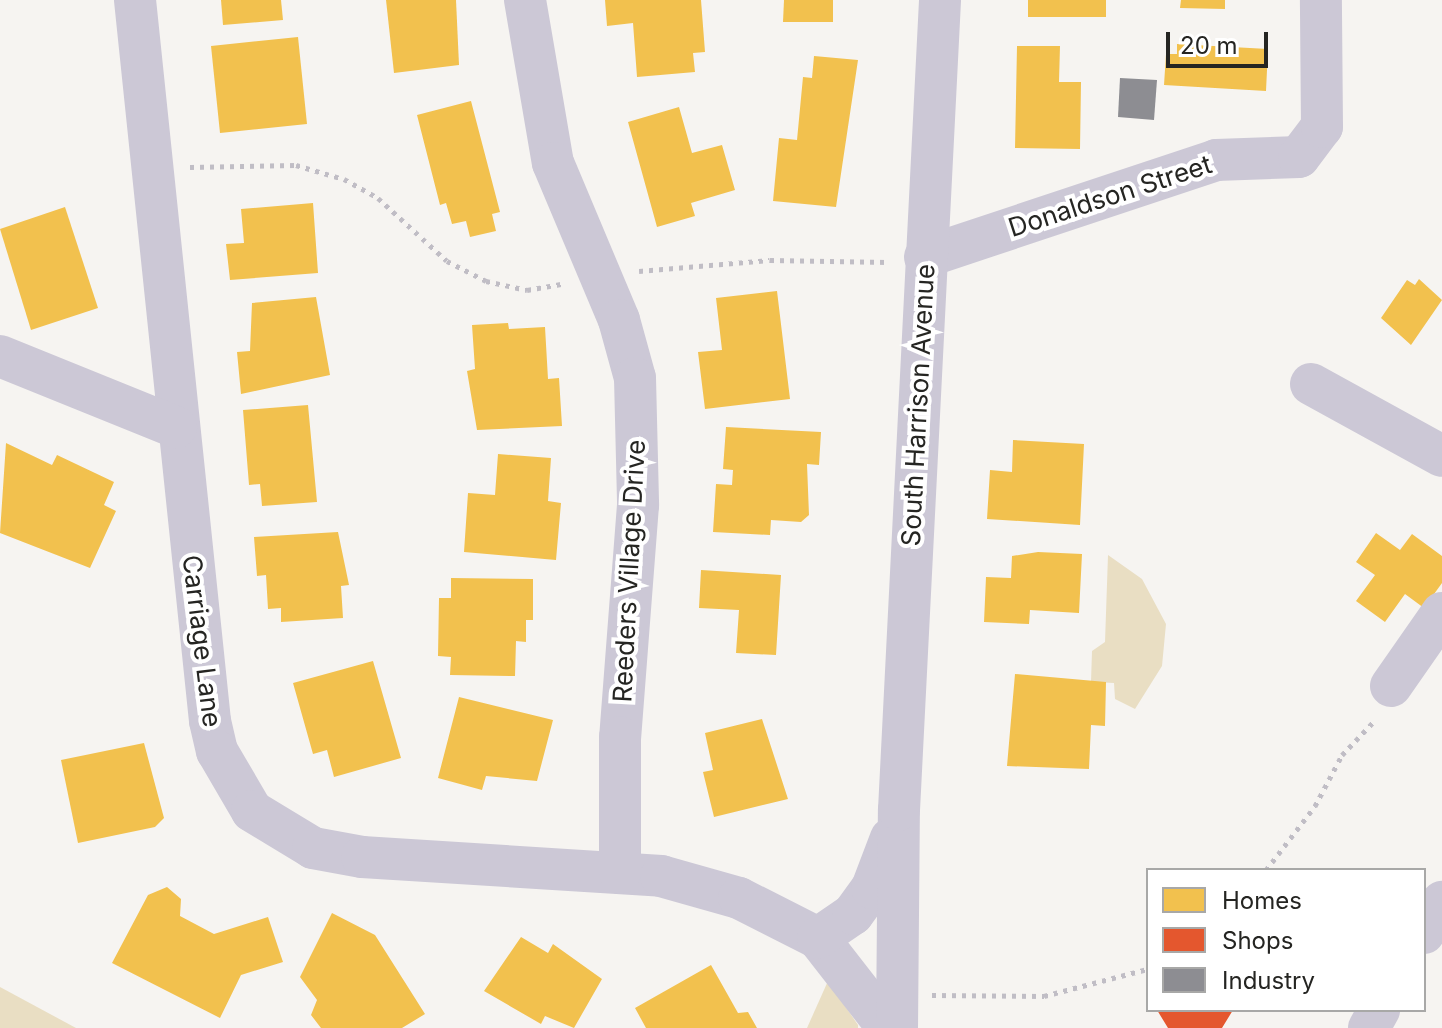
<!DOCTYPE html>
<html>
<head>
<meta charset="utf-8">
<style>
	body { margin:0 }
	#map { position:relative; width:1442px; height:1028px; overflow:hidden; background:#f6f4f1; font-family:Inter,sans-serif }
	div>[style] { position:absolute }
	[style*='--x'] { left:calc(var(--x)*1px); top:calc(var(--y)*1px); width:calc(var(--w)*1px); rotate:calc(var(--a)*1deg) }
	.green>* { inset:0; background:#e9dec3 }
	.homes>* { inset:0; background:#f2c14e }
	.shops>* { inset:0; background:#e4572e }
	.industry>* { inset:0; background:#8d8d92 }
	.path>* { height:5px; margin-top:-2.5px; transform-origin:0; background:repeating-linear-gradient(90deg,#c0bdc5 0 4px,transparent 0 10px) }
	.minor>* { height:42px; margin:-21px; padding:0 21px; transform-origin:21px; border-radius:21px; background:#ccc8d6 }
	span { translate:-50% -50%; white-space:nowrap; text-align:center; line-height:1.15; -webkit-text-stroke:8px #fff; paint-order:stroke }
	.street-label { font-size:26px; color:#252522 }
	.legend { position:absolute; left:1146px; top:868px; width:280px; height:144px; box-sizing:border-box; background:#fff; border:2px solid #a8a8a7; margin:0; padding:10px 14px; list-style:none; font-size:24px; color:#252522 }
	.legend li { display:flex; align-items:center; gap:16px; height:40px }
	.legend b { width:40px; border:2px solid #a8a8a7 }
	.scale { position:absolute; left:1166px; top:32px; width:102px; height:36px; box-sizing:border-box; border:4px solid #252522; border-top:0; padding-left:10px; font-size:24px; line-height:28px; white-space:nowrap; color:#252522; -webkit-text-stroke:6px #fff; paint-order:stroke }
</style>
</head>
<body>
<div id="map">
	<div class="green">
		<div style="clip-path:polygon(1108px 555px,1142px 579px,1166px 624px,1162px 666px,1135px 709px,1115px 699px,1114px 683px,1091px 682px,1092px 651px,1105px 642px)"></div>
		<div style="clip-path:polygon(828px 981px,858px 1025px,858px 1028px,807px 1028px)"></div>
		<div style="clip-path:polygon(0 987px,76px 1028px,0 1028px)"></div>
	</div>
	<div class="homes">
		<div style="clip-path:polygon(221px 0,281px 0,283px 20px,223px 25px)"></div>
		<div style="clip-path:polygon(386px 0,456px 0,459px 65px,394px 73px)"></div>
		<div style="clip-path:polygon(605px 0,701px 0,705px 52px,693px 53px,695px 72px,637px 77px,633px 23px,607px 26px)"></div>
		<div style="clip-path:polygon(784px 0,833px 0,833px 22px,783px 22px)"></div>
		<div style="clip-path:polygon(1028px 0,1106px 0,1106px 17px,1028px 17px)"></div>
		<div style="clip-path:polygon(1181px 0,1225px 0,1225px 9px,1180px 8px)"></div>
		<div style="clip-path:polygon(298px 37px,307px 124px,220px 133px,211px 46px)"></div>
		<div style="clip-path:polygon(1177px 44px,1268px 49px,1266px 91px,1164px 85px,1166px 54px,1177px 54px)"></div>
		<div style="clip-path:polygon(1017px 46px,1060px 46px,1059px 82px,1081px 82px,1080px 149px,1015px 148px)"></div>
		<div style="clip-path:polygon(814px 56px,858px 60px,836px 207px,773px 201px,779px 138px,797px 140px,803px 77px,812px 78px)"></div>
		<div style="clip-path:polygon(471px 101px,500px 212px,492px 214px,496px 231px,470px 237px,466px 221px,452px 224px,446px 203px,440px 205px,417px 115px)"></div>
		<div style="clip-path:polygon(679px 107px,692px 153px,722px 145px,735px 190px,691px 203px,695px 216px,657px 227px,628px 122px)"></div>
		<div style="clip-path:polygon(313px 203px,318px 273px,230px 280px,226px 244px,244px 243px,241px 209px)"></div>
		<div style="clip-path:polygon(65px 207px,98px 308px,31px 330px,0 229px)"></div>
		<div style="clip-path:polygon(1419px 279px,1442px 300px,1411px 345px,1381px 318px,1407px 280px,1415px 285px)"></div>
		<div style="clip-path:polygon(777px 291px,790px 399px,705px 409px,698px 352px,722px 350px,716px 298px)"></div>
		<div style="clip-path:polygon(316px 297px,330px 375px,241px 394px,237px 352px,250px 351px,252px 303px)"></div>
		<div style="clip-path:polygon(508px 323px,509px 329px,545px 327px,548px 379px,559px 378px,562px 426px,477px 430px,467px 371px,475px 369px,472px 325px)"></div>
		<div style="clip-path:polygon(308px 405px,317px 502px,262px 506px,260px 484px,249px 485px,243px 410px)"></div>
		<div style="clip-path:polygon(726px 427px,821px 432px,819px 465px,807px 464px,809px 515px,801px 522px,771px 520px,770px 535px,713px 532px,716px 484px,732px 485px,733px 470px,723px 469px)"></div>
		<div style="clip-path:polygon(1013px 440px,1084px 444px,1080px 525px,987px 519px,990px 470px,1012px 472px)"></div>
		<div style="clip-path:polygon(6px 443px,52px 465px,57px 455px,114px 482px,104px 505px,116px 511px,90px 568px,0 533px)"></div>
		<div style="clip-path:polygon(498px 454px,551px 458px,548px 501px,561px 503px,556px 560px,464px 552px,468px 493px,495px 495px)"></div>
		<div style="clip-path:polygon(338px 532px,349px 585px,341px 586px,343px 618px,281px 622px,281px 608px,268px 609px,266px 575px,257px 576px,254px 537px)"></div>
		<div style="clip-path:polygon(1376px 533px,1400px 550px,1412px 534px,1442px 556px,1442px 583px,1424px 608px,1405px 594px,1385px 622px,1356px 601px,1375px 575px,1356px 562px)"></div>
		<div style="clip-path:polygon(1038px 552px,1082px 554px,1079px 613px,1030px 610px,1029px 624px,984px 622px,986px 577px,1011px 578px,1012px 556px)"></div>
		<div style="clip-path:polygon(701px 570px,781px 575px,776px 655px,736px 653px,739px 610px,699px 608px)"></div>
		<div style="clip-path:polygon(451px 578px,533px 579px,533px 620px,526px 620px,526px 642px,516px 641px,515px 676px,450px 675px,451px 657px,438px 656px,439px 598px,451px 598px)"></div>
		<div style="clip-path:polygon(373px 661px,401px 758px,334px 777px,327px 750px,313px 754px,293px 683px)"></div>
		<div style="clip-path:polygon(1015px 674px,1106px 682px,1105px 726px,1091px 725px,1089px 769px,1007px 766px)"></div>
		<div style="clip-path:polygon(459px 697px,553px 720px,537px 781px,486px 776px,482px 790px,438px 778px)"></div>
		<div style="clip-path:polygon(762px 719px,788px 799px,714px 817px,703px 772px,713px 770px,705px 733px)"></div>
		<div style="clip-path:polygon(144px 743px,164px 818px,155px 827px,78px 843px,61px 760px)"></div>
		<div style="clip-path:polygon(167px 887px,181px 899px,180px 916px,214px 934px,268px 917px,283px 962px,241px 975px,220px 1018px,112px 963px,148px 895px)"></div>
		<div style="clip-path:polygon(332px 913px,375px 935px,425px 1014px,402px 1028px,321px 1028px,311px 1015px,317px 1000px,300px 977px)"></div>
		<div style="clip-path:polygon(521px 937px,548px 953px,553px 944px,602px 979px,574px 1028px,545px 1016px,541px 1024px,484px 991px)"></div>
		<div style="clip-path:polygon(711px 965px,738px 1013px,748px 1012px,757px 1028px,646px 1028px,635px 1008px)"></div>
	</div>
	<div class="shops">
		<div style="clip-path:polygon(1157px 1010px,1171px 1011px,1233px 1010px,1222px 1028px,1168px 1028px)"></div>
	</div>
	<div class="industry">
		<div style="clip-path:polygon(1120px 78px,1157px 80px,1154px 120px,1118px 117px)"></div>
	</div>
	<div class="path">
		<div style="--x:190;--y:167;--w:106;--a:-1.1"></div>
		<div style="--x:296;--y:165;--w:50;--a:16.3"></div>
		<div style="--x:344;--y:179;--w:39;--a:29"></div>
		<div style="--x:378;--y:198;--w:93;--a:42.4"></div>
		<div style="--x:447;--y:261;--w:44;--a:27.1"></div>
		<div style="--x:486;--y:281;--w:42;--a:12.4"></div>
		<div style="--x:527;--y:290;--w:36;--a:-10"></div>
		<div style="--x:639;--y:271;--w:131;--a:-4.8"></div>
		<div style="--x:770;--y:260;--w:118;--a:1"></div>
		<div style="--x:1266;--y:870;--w:81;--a:-52.6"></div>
		<div style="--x:1315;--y:806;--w:58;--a:-62.1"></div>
		<div style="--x:1342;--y:755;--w:50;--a:-46.6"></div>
		<div style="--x:932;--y:995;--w:112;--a:0.5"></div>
		<div style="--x:1044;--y:996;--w:107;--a:-14.6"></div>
	</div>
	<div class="minor">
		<div style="--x:135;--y:0;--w:725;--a:84.06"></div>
		<div style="--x:210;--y:721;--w:31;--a:77"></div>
		<div style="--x:217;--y:751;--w:69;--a:59.7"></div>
		<div style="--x:252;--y:811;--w:71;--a:31.2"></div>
		<div style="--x:313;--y:848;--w:50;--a:10.4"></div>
		<div style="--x:362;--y:857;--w:300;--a:3.6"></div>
		<div style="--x:661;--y:876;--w:81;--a:15.8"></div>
		<div style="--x:739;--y:898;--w:89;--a:26.9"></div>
		<div style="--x:818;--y:938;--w:114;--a:52.1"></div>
		<div style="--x:525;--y:0;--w:165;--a:80.3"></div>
		<div style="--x:553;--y:163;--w:170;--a:67.2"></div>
		<div style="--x:619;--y:320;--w:60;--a:74.6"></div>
		<div style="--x:635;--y:378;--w:127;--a:88.6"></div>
		<div style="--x:638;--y:505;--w:233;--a:94.4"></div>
		<div style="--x:620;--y:737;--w:136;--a:90"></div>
		<div style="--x:925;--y:257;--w:307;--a:-18.4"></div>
		<div style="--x:1216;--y:160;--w:83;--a:-2.1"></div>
		<div style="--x:1299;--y:157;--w:38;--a:-53"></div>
		<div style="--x:1322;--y:127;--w:127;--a:-90.5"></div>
		<div style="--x:0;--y:356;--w:190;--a:22"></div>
		<div style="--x:1311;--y:384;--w:149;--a:28.8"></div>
		<div style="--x:1391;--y:686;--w:89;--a:-55.1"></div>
		<div style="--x:1424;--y:933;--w:36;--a:-60"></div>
		<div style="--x:818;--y:938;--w:42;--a:-34.4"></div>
		<div style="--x:853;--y:914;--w:32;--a:-54"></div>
		<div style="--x:872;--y:888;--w:53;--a:-69.2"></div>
		<div style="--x:897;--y:1028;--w:218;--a:-89.5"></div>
		<div style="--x:899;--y:810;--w:811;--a:-87.1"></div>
		<div style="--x:1369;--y:1028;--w:21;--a:-61"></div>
	</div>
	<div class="street-label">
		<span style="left:1110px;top:196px;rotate:-18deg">Donaldson Street</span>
		<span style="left:918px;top:405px;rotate:-87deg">South Harrison Avenue</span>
		<span style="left:629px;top:571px;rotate:-87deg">Reeders Village Drive</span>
		<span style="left:202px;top:641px;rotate:83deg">Carriage Lane</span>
	</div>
	<ul class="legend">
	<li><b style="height:22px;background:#f2c14e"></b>Homes</li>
	<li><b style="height:22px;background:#e4572e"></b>Shops</li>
	<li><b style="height:22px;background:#8d8d92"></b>Industry</li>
	</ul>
	<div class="scale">20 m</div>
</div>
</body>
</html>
